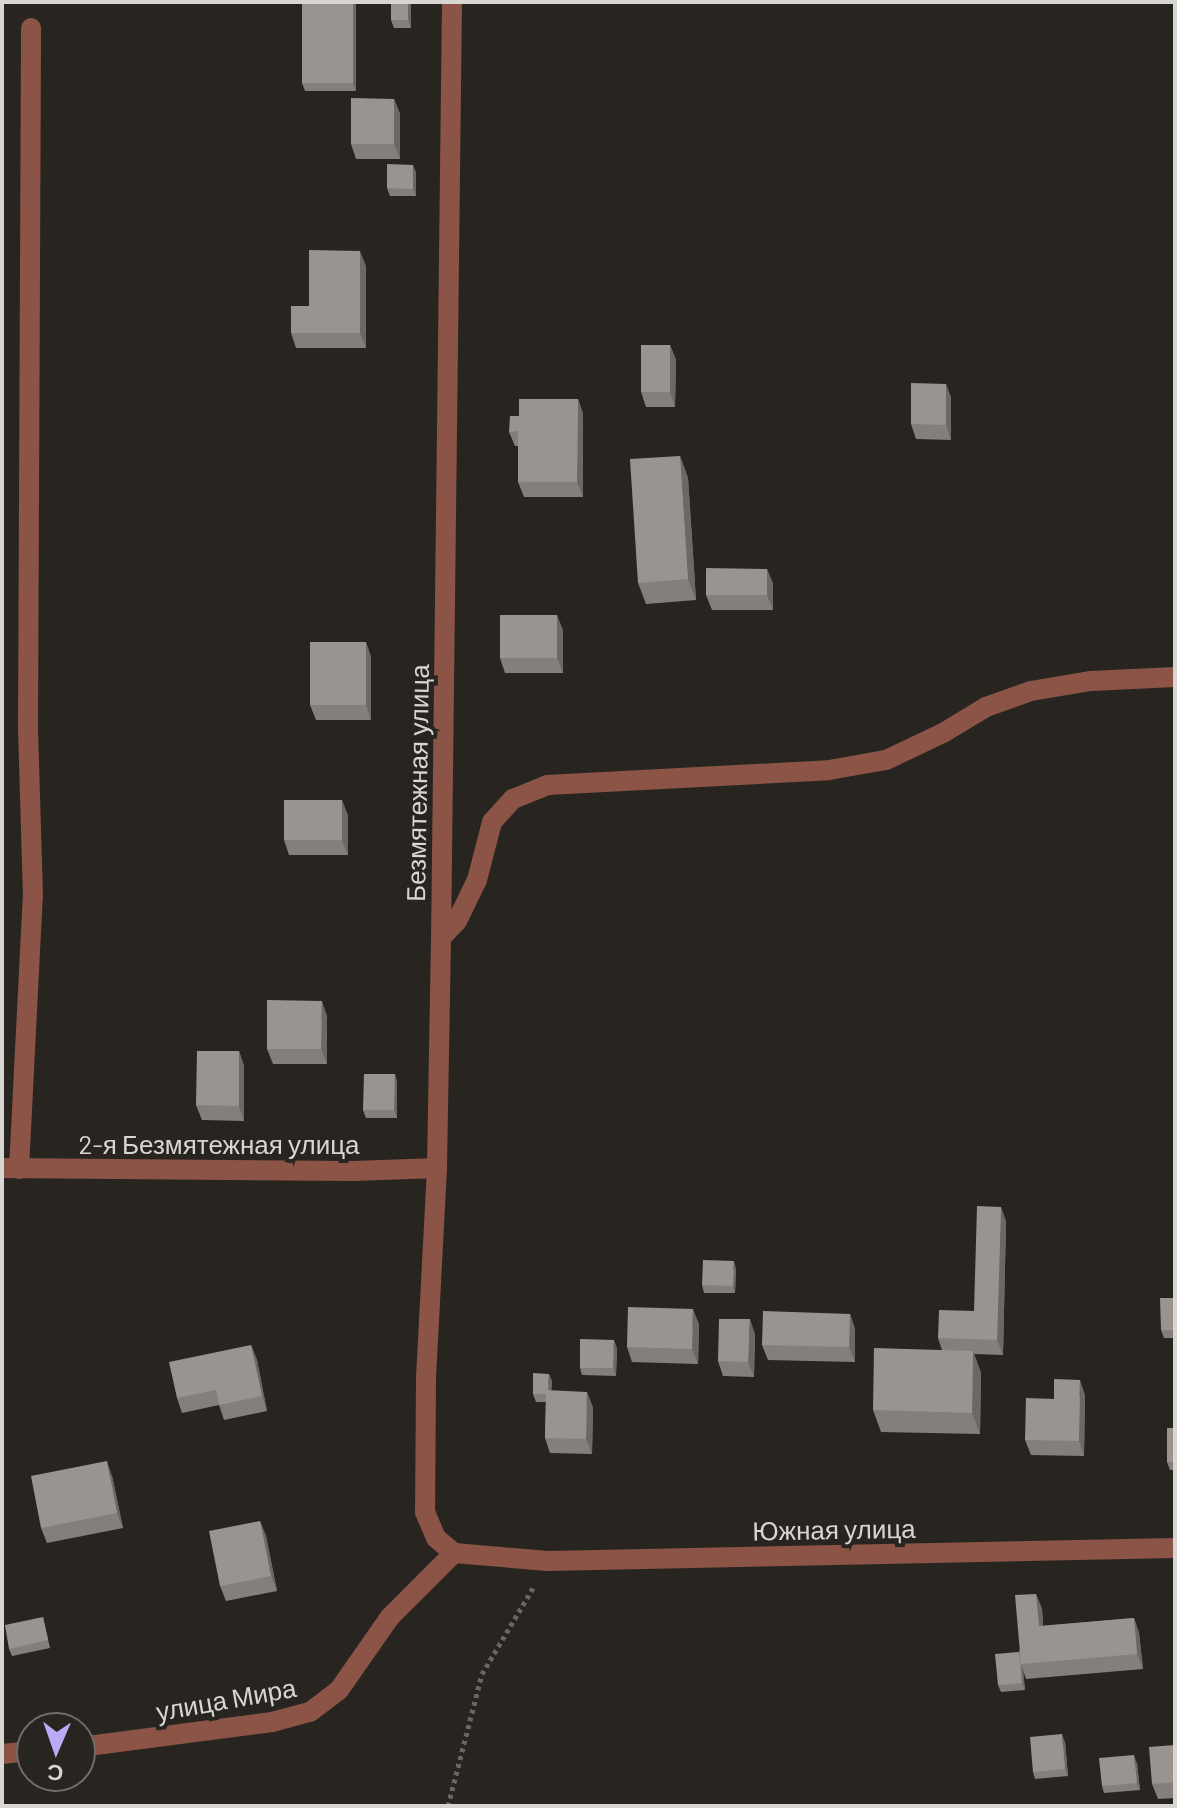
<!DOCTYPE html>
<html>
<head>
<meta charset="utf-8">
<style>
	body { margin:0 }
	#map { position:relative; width:1177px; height:1808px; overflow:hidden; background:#282521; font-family:Barlow,sans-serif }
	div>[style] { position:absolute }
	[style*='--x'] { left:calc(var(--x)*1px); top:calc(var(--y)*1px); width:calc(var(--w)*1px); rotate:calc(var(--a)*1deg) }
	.path>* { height:5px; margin-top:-2.5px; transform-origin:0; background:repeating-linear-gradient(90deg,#696763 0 4px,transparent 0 8px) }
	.minor>* { height:20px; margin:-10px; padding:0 10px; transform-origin:10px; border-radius:10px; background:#8b5447 }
	.wall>* { inset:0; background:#847f7c }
	.shaded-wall>* { inset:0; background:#6c6865 }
	.building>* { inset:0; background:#9a9490 }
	span { translate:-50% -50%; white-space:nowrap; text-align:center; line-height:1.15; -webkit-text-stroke:8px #282521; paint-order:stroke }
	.street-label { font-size:26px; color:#d8d6d3 }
	.frame { position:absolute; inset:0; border:4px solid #d8d6d3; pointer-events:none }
	.north { position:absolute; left:16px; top:1712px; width:80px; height:80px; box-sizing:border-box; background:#282521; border:2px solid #6e6c68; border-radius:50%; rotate:182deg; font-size:22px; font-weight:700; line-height:32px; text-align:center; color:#d8d6d3 }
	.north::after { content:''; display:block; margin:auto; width:28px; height:36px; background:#bcaaf6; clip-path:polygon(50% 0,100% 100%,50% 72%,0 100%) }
</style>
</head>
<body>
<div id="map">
	<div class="path">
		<div style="--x:448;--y:1806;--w:136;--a:-75.6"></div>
		<div style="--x:482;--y:1674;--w:102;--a:-59.4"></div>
	</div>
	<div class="minor">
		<div style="--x:452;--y:2;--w:936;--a:90.67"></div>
		<div style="--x:441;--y:938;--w:230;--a:91"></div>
		<div style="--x:437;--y:1168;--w:211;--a:93"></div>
		<div style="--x:426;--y:1379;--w:133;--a:90.4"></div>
		<div style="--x:425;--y:1512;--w:28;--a:67"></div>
		<div style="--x:436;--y:1538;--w:23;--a:40"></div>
		<div style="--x:441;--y:938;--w:23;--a:-47"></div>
		<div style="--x:457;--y:921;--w:46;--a:-64"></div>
		<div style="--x:477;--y:880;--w:60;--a:-75.5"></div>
		<div style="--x:492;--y:822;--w:31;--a:-48"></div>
		<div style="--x:513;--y:799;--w:37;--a:-22"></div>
		<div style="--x:547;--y:785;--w:282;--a:-3"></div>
		<div style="--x:829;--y:770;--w:58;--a:-10"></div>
		<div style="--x:886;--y:760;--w:63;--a:-25.3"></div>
		<div style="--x:943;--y:733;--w:50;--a:-31.2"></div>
		<div style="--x:986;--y:707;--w:48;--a:-19.6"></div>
		<div style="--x:1031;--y:691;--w:61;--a:-9.5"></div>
		<div style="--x:1091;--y:681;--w:84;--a:-2.7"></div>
		<div style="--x:2;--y:1168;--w:352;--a:0.5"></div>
		<div style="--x:354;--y:1171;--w:83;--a:-2.1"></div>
		<div style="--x:19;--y:1169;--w:272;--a:-87.1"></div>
		<div style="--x:33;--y:897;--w:170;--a:-91.7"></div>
		<div style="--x:28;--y:727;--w:699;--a:-89.75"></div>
		<div style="--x:454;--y:1553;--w:94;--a:4.9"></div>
		<div style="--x:548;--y:1561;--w:627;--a:-1.19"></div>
		<div style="--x:80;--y:1747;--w:194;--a:-7.4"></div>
		<div style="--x:272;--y:1722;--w:39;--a:-15"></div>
		<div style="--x:310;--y:1712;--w:36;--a:-37"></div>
		<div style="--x:339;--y:1690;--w:89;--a:-55.1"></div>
		<div style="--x:390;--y:1617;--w:91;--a:-45"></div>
		<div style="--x:2;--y:1754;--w:30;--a:-6"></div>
	</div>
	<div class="wall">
		<div style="clip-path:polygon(356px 2px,356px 91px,305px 91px,302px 83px)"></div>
		<div style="clip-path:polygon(391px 2px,411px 2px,411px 28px,394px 28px,391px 20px)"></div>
		<div style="clip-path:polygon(394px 99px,400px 114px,400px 159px,356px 159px,351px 144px)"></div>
		<div style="clip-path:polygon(416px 172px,416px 196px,390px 196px,387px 188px)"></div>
		<div style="clip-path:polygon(366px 266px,366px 348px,296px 348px,291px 333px,309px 306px)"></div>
		<div style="clip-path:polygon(670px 345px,676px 360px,675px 407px,646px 407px,641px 392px)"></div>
		<div style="clip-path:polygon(946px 384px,951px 398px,951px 440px,916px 439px,911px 424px)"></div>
		<div style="clip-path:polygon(578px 399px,583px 414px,583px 497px,524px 497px,518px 482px,518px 446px,515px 446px,509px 432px,519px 416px)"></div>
		<div style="clip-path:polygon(680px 456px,688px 478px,696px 600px,646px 604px,638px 583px)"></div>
		<div style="clip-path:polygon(767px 569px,773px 584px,773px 610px,712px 610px,706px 595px)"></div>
		<div style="clip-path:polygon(563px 630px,563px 673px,505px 673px,500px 658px)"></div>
		<div style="clip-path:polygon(366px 642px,371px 657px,371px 720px,316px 720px,310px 705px)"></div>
		<div style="clip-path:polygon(348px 815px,348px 855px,289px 855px,284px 840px)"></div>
		<div style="clip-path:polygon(327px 1016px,327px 1064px,273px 1064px,267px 1049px)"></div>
		<div style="clip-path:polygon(239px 1051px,244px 1066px,244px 1121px,202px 1120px,196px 1105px)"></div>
		<div style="clip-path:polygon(397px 1081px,397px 1118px,366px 1118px,363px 1110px)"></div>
		<div style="clip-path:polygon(1001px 1207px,1006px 1222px,1003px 1355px,974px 1354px,981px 1373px,980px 1434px,881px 1432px,873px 1410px,942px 1350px,938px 1338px,974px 1311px)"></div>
		<div style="clip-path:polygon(736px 1269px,735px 1293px,704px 1293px,702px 1285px)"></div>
		<div style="clip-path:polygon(1175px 1298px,1175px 1338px,1164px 1338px,1161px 1330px)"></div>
		<div style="clip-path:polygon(850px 1314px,855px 1329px,855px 1362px,768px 1360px,762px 1345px)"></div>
		<div style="clip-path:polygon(699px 1324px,698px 1364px,632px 1362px,627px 1347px)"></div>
		<div style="clip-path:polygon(755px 1334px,754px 1377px,723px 1376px,718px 1361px)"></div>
		<div style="clip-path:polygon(251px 1345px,257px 1360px,267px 1411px,224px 1420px,219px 1405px,182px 1413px,177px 1398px)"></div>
		<div style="clip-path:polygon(617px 1348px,616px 1376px,582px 1375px,580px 1368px)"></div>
		<div style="clip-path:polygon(552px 1381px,551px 1391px,593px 1407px,592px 1454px,550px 1453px,545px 1438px,546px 1402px,536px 1402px,533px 1394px)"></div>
		<div style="clip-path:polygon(1085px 1395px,1084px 1456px,1031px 1455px,1025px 1440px,1054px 1399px)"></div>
		<div style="clip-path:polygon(1175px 1428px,1175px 1470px,1170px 1470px,1167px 1462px)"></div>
		<div style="clip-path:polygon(112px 1476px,123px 1528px,47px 1543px,41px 1528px)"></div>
		<div style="clip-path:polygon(260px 1521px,266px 1536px,277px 1591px,226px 1601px,220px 1586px)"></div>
		<div style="clip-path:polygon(1036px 1594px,1042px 1609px,1043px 1626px,1134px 1618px,1139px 1633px,1143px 1669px,1026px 1679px,1023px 1670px,1025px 1690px,1001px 1692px,998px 1685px,1019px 1652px)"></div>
		<div style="clip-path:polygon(43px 1617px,50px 1648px,12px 1656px,9px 1649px)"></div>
		<div style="clip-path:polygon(1065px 1742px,1068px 1776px,1035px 1779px,1033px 1772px)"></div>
		<div style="clip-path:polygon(1175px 1745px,1175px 1798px,1158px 1799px,1152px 1784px)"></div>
		<div style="clip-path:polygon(1137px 1763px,1140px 1790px,1104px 1793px,1102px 1786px)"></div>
	</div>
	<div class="shaded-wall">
		<div style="clip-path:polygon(353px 2px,356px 2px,356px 91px,353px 83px)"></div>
		<div style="clip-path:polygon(408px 2px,411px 2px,411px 28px,408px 20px)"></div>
		<div style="clip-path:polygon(394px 99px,400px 114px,400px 159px,394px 144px)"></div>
		<div style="clip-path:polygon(413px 165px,416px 172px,416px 196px,413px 189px)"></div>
		<div style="clip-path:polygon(360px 251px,366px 266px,366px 348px,360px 333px)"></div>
		<div style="clip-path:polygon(670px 345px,676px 360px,675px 407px,670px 392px)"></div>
		<div style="clip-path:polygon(946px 384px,951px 398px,951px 440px,946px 425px)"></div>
		<div style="clip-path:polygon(578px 399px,583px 414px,583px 497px,577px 482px)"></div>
		<div style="clip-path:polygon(680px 456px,688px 478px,696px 600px,688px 579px)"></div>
		<div style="clip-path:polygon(767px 569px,773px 584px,773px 610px,767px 595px)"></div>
		<div style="clip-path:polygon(557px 615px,563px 630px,563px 673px,557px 658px)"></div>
		<div style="clip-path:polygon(366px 642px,371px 657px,371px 720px,366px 705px)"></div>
		<div style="clip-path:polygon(342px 800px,348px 815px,348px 855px,342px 840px)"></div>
		<div style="clip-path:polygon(322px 1001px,327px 1016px,327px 1064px,321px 1049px)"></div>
		<div style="clip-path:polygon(239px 1051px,244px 1066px,244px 1121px,239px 1106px)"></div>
		<div style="clip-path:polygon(395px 1074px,397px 1081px,397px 1118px,394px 1110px)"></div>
		<div style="clip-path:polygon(1001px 1207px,1006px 1222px,1003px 1355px,997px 1340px)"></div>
		<div style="clip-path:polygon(734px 1261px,736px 1269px,735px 1293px,733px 1286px)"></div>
		<div style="clip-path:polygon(693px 1309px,699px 1324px,698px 1364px,692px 1349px)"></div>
		<div style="clip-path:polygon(850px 1314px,855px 1329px,855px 1362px,849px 1347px)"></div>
		<div style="clip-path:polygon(750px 1319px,755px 1334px,754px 1377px,748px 1362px)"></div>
		<div style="clip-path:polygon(614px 1340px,617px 1348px,616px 1376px,613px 1368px)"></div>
		<div style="clip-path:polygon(251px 1345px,257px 1360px,267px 1411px,262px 1396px)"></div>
		<div style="clip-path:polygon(973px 1351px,981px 1373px,980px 1434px,972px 1413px)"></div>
		<div style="clip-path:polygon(549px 1374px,552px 1381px,551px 1402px,548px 1394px)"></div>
		<div style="clip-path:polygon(1080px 1380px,1085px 1395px,1084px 1456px,1079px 1441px)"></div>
		<div style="clip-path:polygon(587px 1392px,593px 1407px,592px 1454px,586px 1439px)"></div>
		<div style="clip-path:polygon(107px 1461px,112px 1476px,123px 1528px,117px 1513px)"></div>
		<div style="clip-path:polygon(260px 1521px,266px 1536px,277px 1591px,271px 1576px)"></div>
		<div style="clip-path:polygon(1036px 1594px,1042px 1609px,1044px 1641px,1039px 1626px)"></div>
		<div style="clip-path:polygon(1134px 1618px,1139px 1633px,1143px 1669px,1137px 1654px)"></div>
		<div style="clip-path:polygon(1021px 1664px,1023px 1670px,1025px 1690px,1022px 1683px)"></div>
		<div style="clip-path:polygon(1062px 1734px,1065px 1742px,1068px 1776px,1065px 1769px)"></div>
		<div style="clip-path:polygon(1134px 1755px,1137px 1763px,1140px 1790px,1137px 1783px)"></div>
	</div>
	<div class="building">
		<div style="clip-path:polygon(302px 2px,353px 2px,353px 83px,302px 83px)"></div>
		<div style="clip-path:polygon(391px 2px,408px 2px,408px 20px,391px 20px)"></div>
		<div style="clip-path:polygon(351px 98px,394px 99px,394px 144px,351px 144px)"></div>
		<div style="clip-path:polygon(387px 164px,413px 165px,413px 189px,387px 188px)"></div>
		<div style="clip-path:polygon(309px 250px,360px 251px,360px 333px,291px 333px,291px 306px,309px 306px)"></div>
		<div style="clip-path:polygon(641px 345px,670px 345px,670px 392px,641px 392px)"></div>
		<div style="clip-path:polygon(911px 383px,946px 384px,946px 425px,911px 424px)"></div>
		<div style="clip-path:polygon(519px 399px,578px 399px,577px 482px,518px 482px,518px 431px,509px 432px,510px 416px,519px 416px)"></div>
		<div style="clip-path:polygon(680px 456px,688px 579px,638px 583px,630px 459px)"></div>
		<div style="clip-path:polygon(706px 568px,767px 569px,767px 595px,706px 595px)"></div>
		<div style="clip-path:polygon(500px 615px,557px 615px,557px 658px,500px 658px)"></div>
		<div style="clip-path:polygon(310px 642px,366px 642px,366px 705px,310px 705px)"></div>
		<div style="clip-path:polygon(284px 800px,342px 800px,342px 840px,284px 840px)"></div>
		<div style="clip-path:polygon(267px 1000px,322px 1001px,321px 1049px,267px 1049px)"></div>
		<div style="clip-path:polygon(197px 1051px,239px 1051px,239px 1106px,196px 1105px)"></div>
		<div style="clip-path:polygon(364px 1074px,395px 1074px,394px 1110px,363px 1110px)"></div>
		<div style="clip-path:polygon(977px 1206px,1001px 1207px,997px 1340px,938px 1338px,939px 1310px,974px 1311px)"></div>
		<div style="clip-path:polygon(703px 1260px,734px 1261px,733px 1286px,702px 1285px)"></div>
		<div style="clip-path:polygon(1160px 1298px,1175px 1298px,1175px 1330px,1161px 1330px)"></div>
		<div style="clip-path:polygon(628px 1307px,693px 1309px,692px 1349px,627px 1347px)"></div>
		<div style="clip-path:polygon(763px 1311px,850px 1314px,849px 1347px,762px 1345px)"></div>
		<div style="clip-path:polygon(719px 1319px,750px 1319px,748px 1362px,718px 1361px)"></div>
		<div style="clip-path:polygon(580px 1339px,614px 1340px,613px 1368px,580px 1368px)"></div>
		<div style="clip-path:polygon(251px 1345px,262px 1396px,219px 1405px,216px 1390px,177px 1398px,169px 1362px)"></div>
		<div style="clip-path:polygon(874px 1348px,973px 1351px,972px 1413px,873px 1410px)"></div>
		<div style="clip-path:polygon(533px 1373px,549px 1374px,548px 1391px,546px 1390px,546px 1394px,533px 1394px)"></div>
		<div style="clip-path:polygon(1054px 1379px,1080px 1380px,1079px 1441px,1025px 1440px,1026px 1398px,1054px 1399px)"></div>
		<div style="clip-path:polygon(546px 1390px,587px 1392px,586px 1439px,545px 1438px)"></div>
		<div style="clip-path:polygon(1167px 1428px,1175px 1428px,1175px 1462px,1167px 1462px)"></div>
		<div style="clip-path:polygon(107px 1461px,117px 1513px,41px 1528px,31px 1476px)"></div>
		<div style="clip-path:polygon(260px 1521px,271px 1576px,220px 1586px,209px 1531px)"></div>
		<div style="clip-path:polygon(1036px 1594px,1039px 1626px,1134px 1618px,1137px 1654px,1021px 1664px,1015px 1595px)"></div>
		<div style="clip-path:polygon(43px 1617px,48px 1640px,9px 1649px,5px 1625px)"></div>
		<div style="clip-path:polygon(1019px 1652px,1022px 1683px,998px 1685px,995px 1654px)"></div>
		<div style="clip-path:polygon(1062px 1734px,1065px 1769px,1033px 1772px,1030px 1737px)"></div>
		<div style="clip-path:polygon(1175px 1745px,1175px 1782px,1152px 1784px,1149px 1747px)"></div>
		<div style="clip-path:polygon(1134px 1755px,1137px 1783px,1102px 1786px,1099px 1758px)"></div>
	</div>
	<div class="street-label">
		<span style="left:417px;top:783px;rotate:-89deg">Безмятежная улица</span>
		<span style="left:219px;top:1144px">2-я Безмятежная улица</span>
		<span style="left:834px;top:1529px;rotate:-1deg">Южная улица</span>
		<span style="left:226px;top:1699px;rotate:-10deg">улица Мира</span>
	</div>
	<div class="frame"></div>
	<div class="north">С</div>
</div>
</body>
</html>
